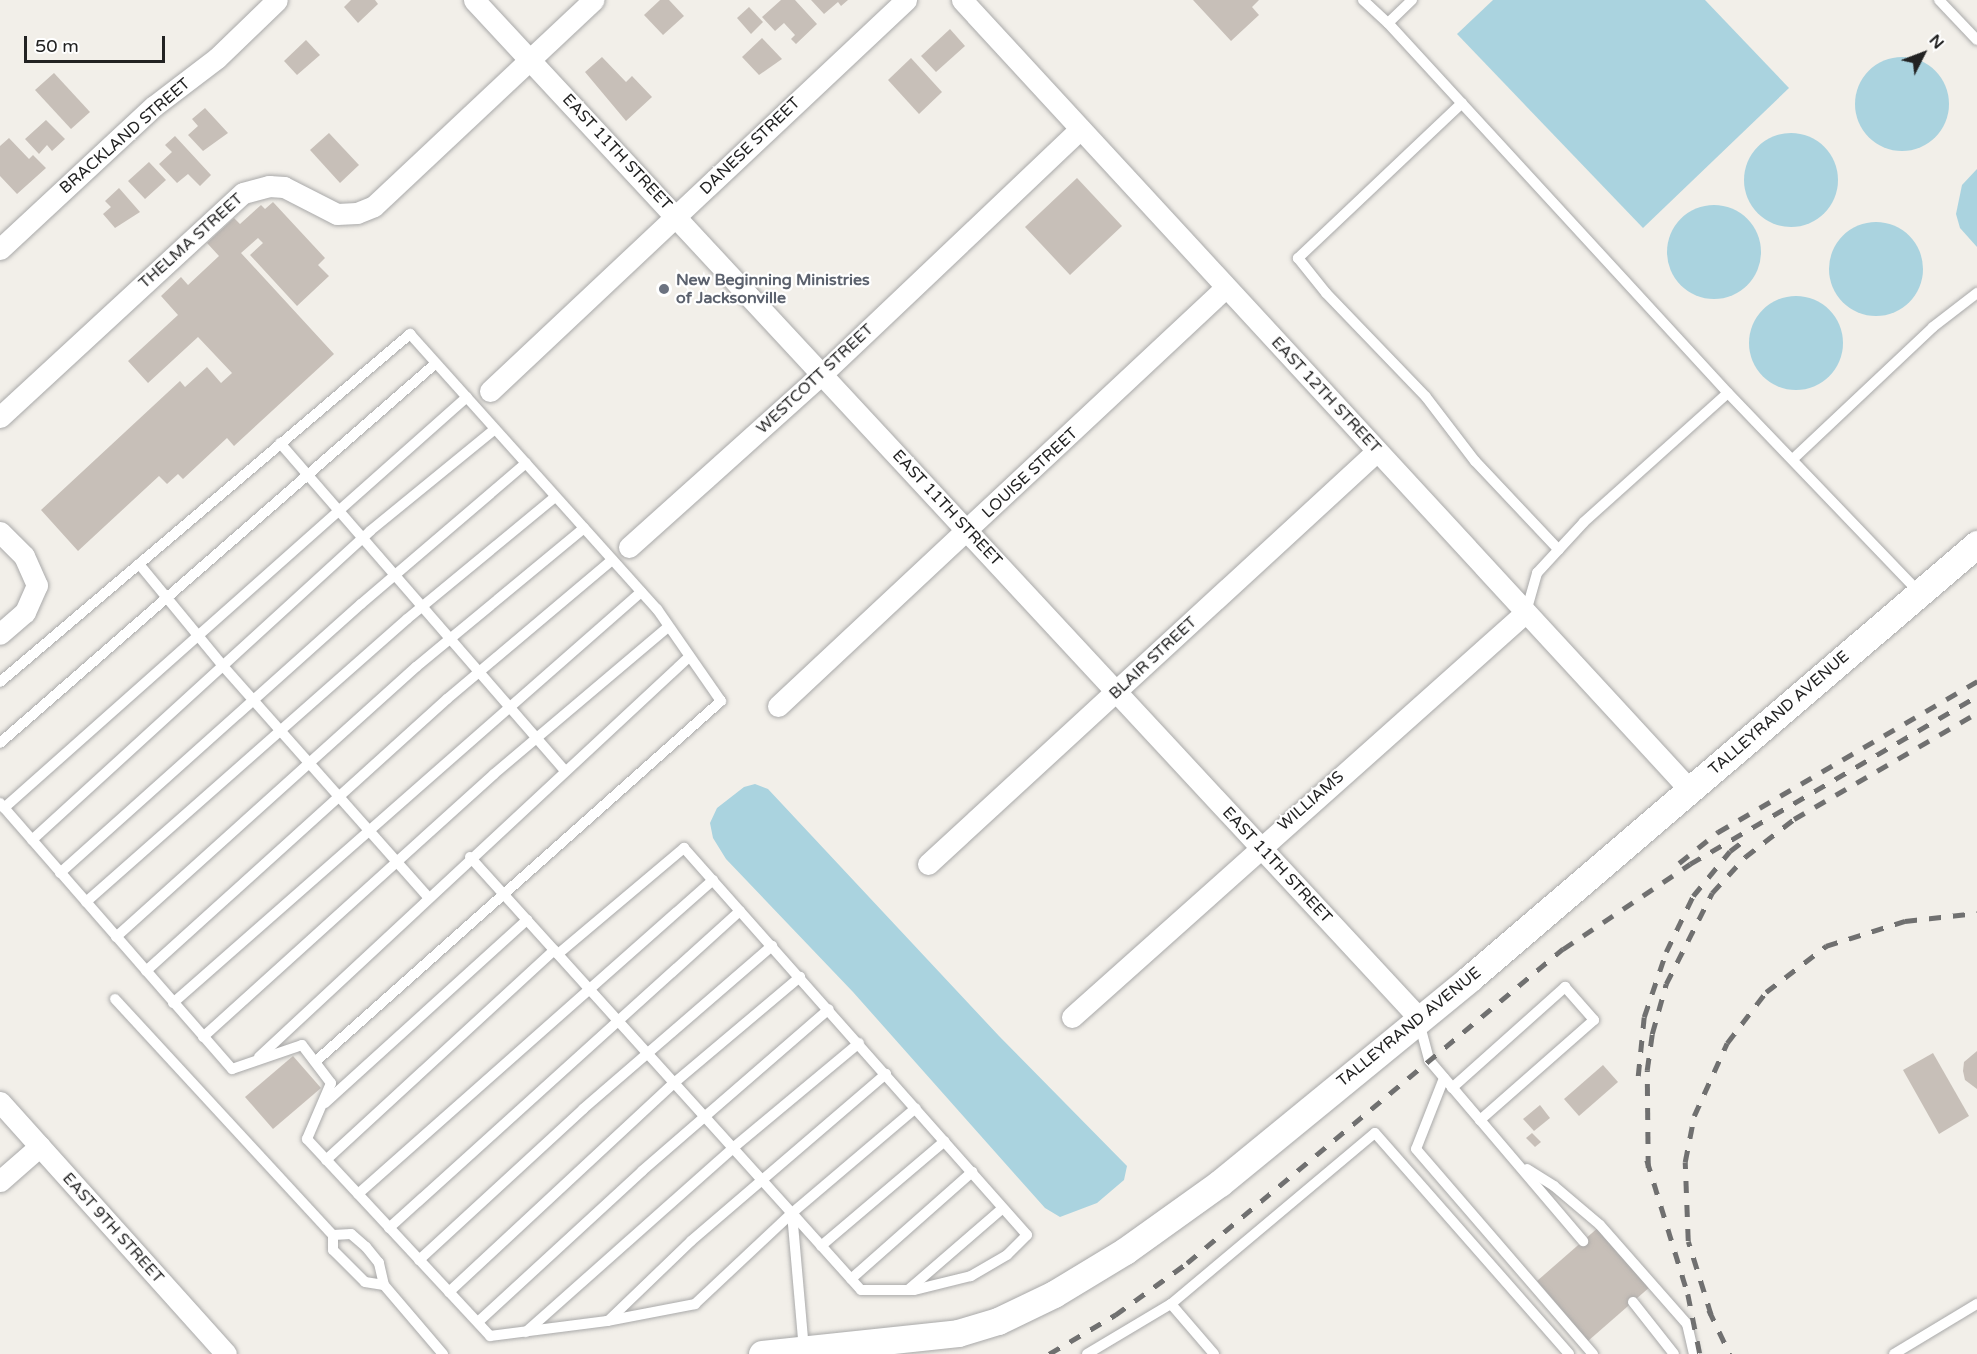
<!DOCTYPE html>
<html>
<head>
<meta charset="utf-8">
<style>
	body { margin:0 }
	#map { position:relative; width:1977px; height:1354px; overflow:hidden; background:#f2efe9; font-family:"Varela Round",sans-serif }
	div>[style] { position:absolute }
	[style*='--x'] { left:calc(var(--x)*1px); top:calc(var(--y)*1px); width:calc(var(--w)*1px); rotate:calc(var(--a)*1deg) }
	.water>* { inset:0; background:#aad3df }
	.round { border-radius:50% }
	.building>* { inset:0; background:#c7bfb8 }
	.roads { filter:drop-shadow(0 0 2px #a9a9a9) drop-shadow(0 0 2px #a9a9a9) }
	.service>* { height:10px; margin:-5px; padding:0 5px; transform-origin:5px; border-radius:5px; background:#fff }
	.minor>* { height:21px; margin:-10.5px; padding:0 10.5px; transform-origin:10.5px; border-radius:10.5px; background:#fff }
	.tertiary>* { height:27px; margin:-13.5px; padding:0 13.5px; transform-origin:13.5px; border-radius:13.5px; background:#fff }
	.rail>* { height:4.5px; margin-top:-2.25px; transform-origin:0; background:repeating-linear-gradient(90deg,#707070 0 12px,transparent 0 24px) }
	.dots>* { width:16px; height:16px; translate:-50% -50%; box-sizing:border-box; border:3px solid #fff; border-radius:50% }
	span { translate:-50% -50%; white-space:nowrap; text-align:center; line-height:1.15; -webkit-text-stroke:4.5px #fff; paint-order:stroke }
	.street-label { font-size:16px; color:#222 }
	.worship-label { font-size:16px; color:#5b616d; font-weight:700 }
	.left { translate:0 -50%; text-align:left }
	.north { position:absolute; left:1893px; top:24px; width:60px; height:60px; -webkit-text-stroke:4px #fff; paint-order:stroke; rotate:48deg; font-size:16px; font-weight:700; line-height:24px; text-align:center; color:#222 }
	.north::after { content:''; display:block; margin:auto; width:21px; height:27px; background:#222; clip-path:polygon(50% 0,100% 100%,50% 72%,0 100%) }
	.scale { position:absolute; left:24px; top:36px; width:141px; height:27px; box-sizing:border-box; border:3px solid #222; border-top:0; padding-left:8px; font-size:18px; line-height:21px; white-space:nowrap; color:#222; -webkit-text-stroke:4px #fff; paint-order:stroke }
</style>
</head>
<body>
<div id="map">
	<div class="water">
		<div style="clip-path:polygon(1493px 0,1705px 0,1789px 88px,1643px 228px,1457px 34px)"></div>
		<div class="round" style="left:1855px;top:57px;width:94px;height:94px"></div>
		<div class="round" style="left:1744px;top:133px;width:94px;height:94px"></div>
		<div style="clip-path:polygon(1977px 169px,1977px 247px,1960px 228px,1956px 214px,1962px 185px)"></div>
		<div class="round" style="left:1667px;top:205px;width:94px;height:94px"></div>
		<div class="round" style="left:1829px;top:222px;width:94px;height:94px"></div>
		<div class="round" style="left:1749px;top:296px;width:94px;height:94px"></div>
		<div style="clip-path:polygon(755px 784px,768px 789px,999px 1036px,1127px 1166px,1124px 1180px,1097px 1203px,1060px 1217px,1045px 1208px,853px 992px,726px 859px,713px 838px,710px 823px,717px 808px,744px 787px)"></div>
	</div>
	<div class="building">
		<div style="clip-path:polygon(351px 0,375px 0,378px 4px,358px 23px,344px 7px)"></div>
		<div style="clip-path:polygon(660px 0,669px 0,684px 16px,663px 35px,644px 15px)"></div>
		<div style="clip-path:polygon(781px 0,795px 0,817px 24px,796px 44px,791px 39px,795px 35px,784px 23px,775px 31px,762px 17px)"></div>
		<div style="clip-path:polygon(811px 0,848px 0,841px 6px,838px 2px,824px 14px)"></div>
		<div style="clip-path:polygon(1193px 0,1259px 0,1252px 7px,1259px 15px,1231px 41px)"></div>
		<div style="clip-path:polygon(749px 7px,763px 22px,751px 34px,737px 18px)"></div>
		<div style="clip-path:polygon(950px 29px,965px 46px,936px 72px,921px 56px)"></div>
		<div style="clip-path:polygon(762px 38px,782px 59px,759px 75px,742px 57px)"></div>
		<div style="clip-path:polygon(306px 40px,320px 55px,297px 75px,284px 61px)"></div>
		<div style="clip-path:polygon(602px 57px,626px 82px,632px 76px,652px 97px,626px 121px,585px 72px)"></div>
		<div style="clip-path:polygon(911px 58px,942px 92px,919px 114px,888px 80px)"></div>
		<div style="clip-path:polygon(54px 73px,90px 112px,71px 129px,35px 90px)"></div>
		<div style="clip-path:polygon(205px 108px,228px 133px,203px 151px,188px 135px,198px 126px,192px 119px)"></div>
		<div style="clip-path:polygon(46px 120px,65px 139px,52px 151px,47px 145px,39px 154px,25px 139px)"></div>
		<div style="clip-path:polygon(329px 133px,359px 165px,340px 183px,310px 150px)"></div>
		<div style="clip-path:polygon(175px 136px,211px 175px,200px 186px,188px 174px,177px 183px,159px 164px,172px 152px,165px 145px)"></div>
		<div style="clip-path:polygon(9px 138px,29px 159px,33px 155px,46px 168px,17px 194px,0 176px,0 146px)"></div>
		<div style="clip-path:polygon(149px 162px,166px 180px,145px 199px,128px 181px)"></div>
		<div style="clip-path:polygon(1077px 178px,1122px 226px,1070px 275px,1025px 227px)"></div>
		<div style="clip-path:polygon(119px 188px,140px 212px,115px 228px,103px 214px,111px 207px,105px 201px)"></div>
		<div style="clip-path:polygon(273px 202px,325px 258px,318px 265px,329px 276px,297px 306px,250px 255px,263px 243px,258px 238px,241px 253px,334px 354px,234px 446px,227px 438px,183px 479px,178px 474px,167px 484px,159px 476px,78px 551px,41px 510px,180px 381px,185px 387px,207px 367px,221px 383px,232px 373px,198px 337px,148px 383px,128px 361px,178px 315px,161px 296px,181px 277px,188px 285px,219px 256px,207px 243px,234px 218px,240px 224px,261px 205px,265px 209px)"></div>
		<div style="clip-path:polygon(1977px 1051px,1977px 1089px,1965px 1080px,1963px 1071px,1964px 1062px)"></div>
		<div style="clip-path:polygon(1933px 1053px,1969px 1116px,1939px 1134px,1903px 1070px)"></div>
		<div style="clip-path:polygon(293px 1056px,321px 1088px,273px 1129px,245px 1097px)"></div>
		<div style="clip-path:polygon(1603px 1065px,1618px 1082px,1579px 1116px,1564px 1099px)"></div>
		<div style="clip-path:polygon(1540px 1105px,1550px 1118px,1534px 1131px,1523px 1119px)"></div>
		<div style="clip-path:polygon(1532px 1133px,1541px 1142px,1535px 1147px,1526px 1138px)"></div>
		<div style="clip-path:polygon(1600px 1226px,1651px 1286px,1588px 1341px,1537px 1281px)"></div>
	</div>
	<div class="roads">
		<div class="service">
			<div style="--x:1363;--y:0;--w:34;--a:43"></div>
			<div style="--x:1412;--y:0;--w:33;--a:136"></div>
			<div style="--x:1388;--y:23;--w:502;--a:47.42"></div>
			<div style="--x:1728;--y:393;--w:276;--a:46.2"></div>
			<div style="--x:1939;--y:0;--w:55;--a:46.5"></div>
			<div style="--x:1462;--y:103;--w:226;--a:136.6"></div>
			<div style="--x:1298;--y:258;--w:45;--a:51.3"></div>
			<div style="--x:1326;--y:293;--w:144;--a:46.1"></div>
			<div style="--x:1426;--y:397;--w:81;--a:52.6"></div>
			<div style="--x:1475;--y:461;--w:122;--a:46.7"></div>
			<div style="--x:280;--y:443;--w:435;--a:49"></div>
			<div style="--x:1793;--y:459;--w:192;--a:-43.3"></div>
			<div style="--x:1933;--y:327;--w:56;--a:-37.7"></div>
			<div style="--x:139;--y:564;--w:132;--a:50.5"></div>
			<div style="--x:223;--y:666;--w:309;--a:48.4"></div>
			<div style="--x:1526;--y:612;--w:41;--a:-74.2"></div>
			<div style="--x:1537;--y:573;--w:69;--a:-47.3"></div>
			<div style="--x:1584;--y:522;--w:193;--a:-41.9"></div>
			<div style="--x:0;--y:682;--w:538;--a:-40.32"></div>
			<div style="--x:410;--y:334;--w:370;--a:48.1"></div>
			<div style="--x:657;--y:609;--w:112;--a:55.2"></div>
			<div style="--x:721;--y:701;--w:543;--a:138.36"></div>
			<div style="--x:0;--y:743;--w:578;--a:-41.07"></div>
			<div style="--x:0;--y:803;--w:353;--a:48.9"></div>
			<div style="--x:232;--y:1069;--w:74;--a:-18.9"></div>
			<div style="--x:302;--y:1045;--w:48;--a:52.7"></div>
			<div style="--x:331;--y:1083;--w:61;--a:113.2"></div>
			<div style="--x:307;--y:1139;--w:269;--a:47.1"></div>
			<div style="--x:490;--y:1336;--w:118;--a:-7.3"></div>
			<div style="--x:607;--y:1321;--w:90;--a:-10.9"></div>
			<div style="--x:695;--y:1304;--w:133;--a:-43.2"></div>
			<div style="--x:792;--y:1213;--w:162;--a:-40.3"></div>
			<div style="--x:4;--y:808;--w:619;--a:-41.6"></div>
			<div style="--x:32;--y:840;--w:458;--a:-42.4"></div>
			<div style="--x:370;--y:531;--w:161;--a:-39.2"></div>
			<div style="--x:470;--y:857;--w:480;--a:47.9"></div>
			<div style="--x:792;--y:1213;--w:138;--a:85"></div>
			<div style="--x:60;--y:873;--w:404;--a:-41.8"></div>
			<div style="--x:361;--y:604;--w:217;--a:-40.5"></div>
			<div style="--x:86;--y:902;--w:428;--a:-41.4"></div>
			<div style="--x:407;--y:619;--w:192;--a:-39.5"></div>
			<div style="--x:116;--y:937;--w:404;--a:-42"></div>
			<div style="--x:416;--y:667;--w:218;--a:-39.6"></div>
			<div style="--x:558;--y:954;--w:165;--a:-40.1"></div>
			<div style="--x:684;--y:848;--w:517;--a:48.45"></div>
			<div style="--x:1027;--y:1235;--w:28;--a:135"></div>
			<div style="--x:1007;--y:1255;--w:42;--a:149.7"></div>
			<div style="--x:971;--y:1276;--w:59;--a:166.2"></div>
			<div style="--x:914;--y:1290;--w:53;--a:180"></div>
			<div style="--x:861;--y:1290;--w:103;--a:-131.9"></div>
			<div style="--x:146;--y:971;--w:406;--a:-42.1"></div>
			<div style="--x:447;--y:699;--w:216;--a:-40.1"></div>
			<div style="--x:115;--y:999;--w:321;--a:47.3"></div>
			<div style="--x:173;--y:1003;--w:623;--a:-41.29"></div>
			<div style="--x:1419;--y:1022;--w:39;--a:75"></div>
			<div style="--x:1429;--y:1060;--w:238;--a:49.6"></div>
			<div style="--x:203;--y:1037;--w:392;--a:-42.1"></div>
			<div style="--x:494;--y:774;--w:228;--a:-40.2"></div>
			<div style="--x:259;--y:1057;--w:587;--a:-42.93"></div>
			<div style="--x:1444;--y:1078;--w:76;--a:111.5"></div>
			<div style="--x:1416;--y:1149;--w:271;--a:49.2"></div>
			<div style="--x:1452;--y:1088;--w:152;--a:-41.8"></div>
			<div style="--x:1565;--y:987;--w:44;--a:48.7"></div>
			<div style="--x:1594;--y:1020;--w:152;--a:138.7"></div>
			<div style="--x:325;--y:1103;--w:273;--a:-42.2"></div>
			<div style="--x:326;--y:1160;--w:310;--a:-42.6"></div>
			<div style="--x:1527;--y:1169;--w:32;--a:32"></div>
			<div style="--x:1554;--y:1186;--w:60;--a:40.3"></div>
			<div style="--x:1600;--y:1225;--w:132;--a:48.7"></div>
			<div style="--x:1687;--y:1324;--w:31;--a:77"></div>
			<div style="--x:358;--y:1194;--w:474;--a:-41.5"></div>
			<div style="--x:389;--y:1228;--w:473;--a:-42.1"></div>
			<div style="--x:821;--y:1246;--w:162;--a:-40.3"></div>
			<div style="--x:419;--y:1260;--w:223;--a:-42.6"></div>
			<div style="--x:583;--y:1109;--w:250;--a:-40.8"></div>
			<div style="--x:851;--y:1279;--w:162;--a:-41.5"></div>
			<div style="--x:384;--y:1285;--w:23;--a:-103"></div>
			<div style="--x:379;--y:1263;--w:21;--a:-129"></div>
			<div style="--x:366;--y:1247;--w:20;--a:-139"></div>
			<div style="--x:351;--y:1234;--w:18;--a:177"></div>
			<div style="--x:333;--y:1235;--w:15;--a:90"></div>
			<div style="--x:333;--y:1250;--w:45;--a:45"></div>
			<div style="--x:365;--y:1282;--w:19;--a:9"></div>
			<div style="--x:384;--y:1285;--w:91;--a:49.5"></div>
			<div style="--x:908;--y:1290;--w:125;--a:-40.8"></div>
			<div style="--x:449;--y:1292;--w:307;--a:-42.9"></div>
			<div style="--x:674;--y:1083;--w:165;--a:-40.1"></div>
			<div style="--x:1633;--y:1302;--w:66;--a:51.7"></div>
			<div style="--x:1171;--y:1304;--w:66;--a:49.3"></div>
			<div style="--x:608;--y:1321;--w:115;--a:-43.9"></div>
			<div style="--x:691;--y:1241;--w:257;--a:-40.6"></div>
			<div style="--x:478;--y:1322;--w:223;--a:-42.6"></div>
			<div style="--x:642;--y:1171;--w:247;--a:-40.9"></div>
			<div style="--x:526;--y:1332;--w:277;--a:-41.6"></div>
			<div style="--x:733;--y:1148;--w:164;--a:-39.8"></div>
			<div style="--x:1087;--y:1354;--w:98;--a:-30.8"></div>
			<div style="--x:1171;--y:1304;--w:266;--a:-40"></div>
			<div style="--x:1375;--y:1133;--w:294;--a:48.7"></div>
			<div style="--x:1894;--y:1354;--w:97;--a:-31.1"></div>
		</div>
		<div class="minor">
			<div style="--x:474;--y:0;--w:1389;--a:47.13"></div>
			<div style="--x:962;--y:0;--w:1074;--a:47.34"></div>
			<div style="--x:0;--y:249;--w:210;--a:-42.9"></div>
			<div style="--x:154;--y:106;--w:79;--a:-37.3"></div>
			<div style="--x:217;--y:58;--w:83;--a:-44"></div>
			<div style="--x:490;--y:391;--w:571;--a:-43.23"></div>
			<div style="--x:0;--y:417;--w:330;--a:-42.7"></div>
			<div style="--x:243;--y:193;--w:27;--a:-15"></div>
			<div style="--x:269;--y:186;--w:15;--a:4"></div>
			<div style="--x:284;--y:187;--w:59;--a:27"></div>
			<div style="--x:337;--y:214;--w:20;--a:-3"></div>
			<div style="--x:357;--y:213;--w:18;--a:-22"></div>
			<div style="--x:374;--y:206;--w:301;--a:-43.2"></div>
			<div style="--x:0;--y:532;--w:34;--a:45"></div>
			<div style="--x:24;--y:556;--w:32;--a:66"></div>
			<div style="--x:37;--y:585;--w:30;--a:114"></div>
			<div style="--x:25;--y:612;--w:33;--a:139"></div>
			<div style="--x:629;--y:547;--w:259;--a:-41.9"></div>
			<div style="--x:822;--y:374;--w:356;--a:-43.5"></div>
			<div style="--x:778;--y:706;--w:613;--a:-43.08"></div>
			<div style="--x:928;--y:864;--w:610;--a:-42.61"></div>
			<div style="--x:1072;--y:1017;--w:608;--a:-41.74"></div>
			<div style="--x:0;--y:1102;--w:338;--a:48.1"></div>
			<div style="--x:0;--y:1181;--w:53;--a:-41.2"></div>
		</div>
		<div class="tertiary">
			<div style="--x:762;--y:1354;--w:197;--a:-6.1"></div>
			<div style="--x:958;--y:1333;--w:42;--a:-16.7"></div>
			<div style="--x:998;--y:1321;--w:62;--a:-25.7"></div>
			<div style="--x:1054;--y:1294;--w:83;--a:-31.2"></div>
			<div style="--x:1125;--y:1251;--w:117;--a:-35.6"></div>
			<div style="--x:1220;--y:1183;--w:322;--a:-39.3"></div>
			<div style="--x:1469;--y:979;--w:669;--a:-40.57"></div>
		</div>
	</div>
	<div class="rail">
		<div style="--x:1679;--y:863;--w:50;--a:-38.5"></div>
		<div style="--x:1718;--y:832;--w:300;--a:-30.2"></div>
		<div style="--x:1638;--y:1076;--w:59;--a:-84.2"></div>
		<div style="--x:1644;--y:1017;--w:69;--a:-71.3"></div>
		<div style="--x:1666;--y:952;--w:62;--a:-64.3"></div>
		<div style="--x:1693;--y:896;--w:58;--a:-50.6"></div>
		<div style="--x:1730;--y:851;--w:21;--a:-37"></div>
		<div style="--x:1647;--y:1160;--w:140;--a:73"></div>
		<div style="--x:1688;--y:1294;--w:61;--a:78.7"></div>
		<div style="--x:1648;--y:1168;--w:98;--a:-90.6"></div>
		<div style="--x:1647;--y:1070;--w:36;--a:-82"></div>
		<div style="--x:1652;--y:1034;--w:52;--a:-74.4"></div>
		<div style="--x:1666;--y:984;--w:102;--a:-63.2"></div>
		<div style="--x:1712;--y:893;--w:49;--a:-47.5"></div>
		<div style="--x:1745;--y:857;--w:62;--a:-37.8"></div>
		<div style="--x:1794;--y:819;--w:211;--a:-30.1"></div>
		<div style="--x:1709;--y:1310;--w:49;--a:64.5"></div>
		<div style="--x:1711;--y:1315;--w:77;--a:-107.3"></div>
		<div style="--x:1688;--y:1241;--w:79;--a:-92.2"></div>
		<div style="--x:1685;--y:1162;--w:47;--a:-78.9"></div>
		<div style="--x:1694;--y:1116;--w:80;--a:-65.7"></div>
		<div style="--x:1727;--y:1043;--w:64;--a:-52.6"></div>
		<div style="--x:1766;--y:992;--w:76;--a:-37.5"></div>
		<div style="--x:1826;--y:946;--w:83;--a:-17.6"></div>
		<div style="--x:1905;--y:921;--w:72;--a:-6.3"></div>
		<div style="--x:1049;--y:1354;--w:77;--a:-30.6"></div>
		<div style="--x:1115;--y:1315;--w:89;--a:-35.8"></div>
		<div style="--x:1187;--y:1263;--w:490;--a:-39.9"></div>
		<div style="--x:1563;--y:949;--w:153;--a:-33.8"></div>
		<div style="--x:1690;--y:864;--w:333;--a:-30.3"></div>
	</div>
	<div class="dots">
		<div style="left:664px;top:289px;background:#6b7280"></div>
	</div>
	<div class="street-label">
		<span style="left:125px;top:136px;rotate:-41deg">BRACKLAND STREET</span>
		<span style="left:750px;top:146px;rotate:-44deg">DANESE STREET</span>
		<span style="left:617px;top:152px;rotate:47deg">EAST 11TH STREET</span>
		<span style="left:191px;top:241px;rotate:-42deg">THELMA STREET</span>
		<span style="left:815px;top:379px;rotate:-43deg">WESTCOTT STREET</span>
		<span style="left:1326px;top:395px;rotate:47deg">EAST 12TH STREET</span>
		<span style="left:1030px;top:473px;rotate:-43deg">LOUISE STREET</span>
		<span style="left:947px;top:508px;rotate:47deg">EAST 11TH STREET</span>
		<span style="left:1153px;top:658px;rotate:-43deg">BLAIR STREET</span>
		<span style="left:1779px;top:713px;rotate:-41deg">TALLEYRAND AVENUE</span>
		<span style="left:1311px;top:801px;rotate:-41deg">WILLIAMS</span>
		<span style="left:1277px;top:865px;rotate:47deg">EAST 11TH STREET</span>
		<span style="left:1409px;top:1027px;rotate:-39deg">TALLEYRAND AVENUE</span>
		<span style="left:113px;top:1228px;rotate:48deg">EAST 9TH STREET</span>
	</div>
	<div class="worship-label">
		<span class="left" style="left:676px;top:289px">New Beginning Ministries<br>of Jacksonville</span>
	</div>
	<div class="north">N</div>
	<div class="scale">50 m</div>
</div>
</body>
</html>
